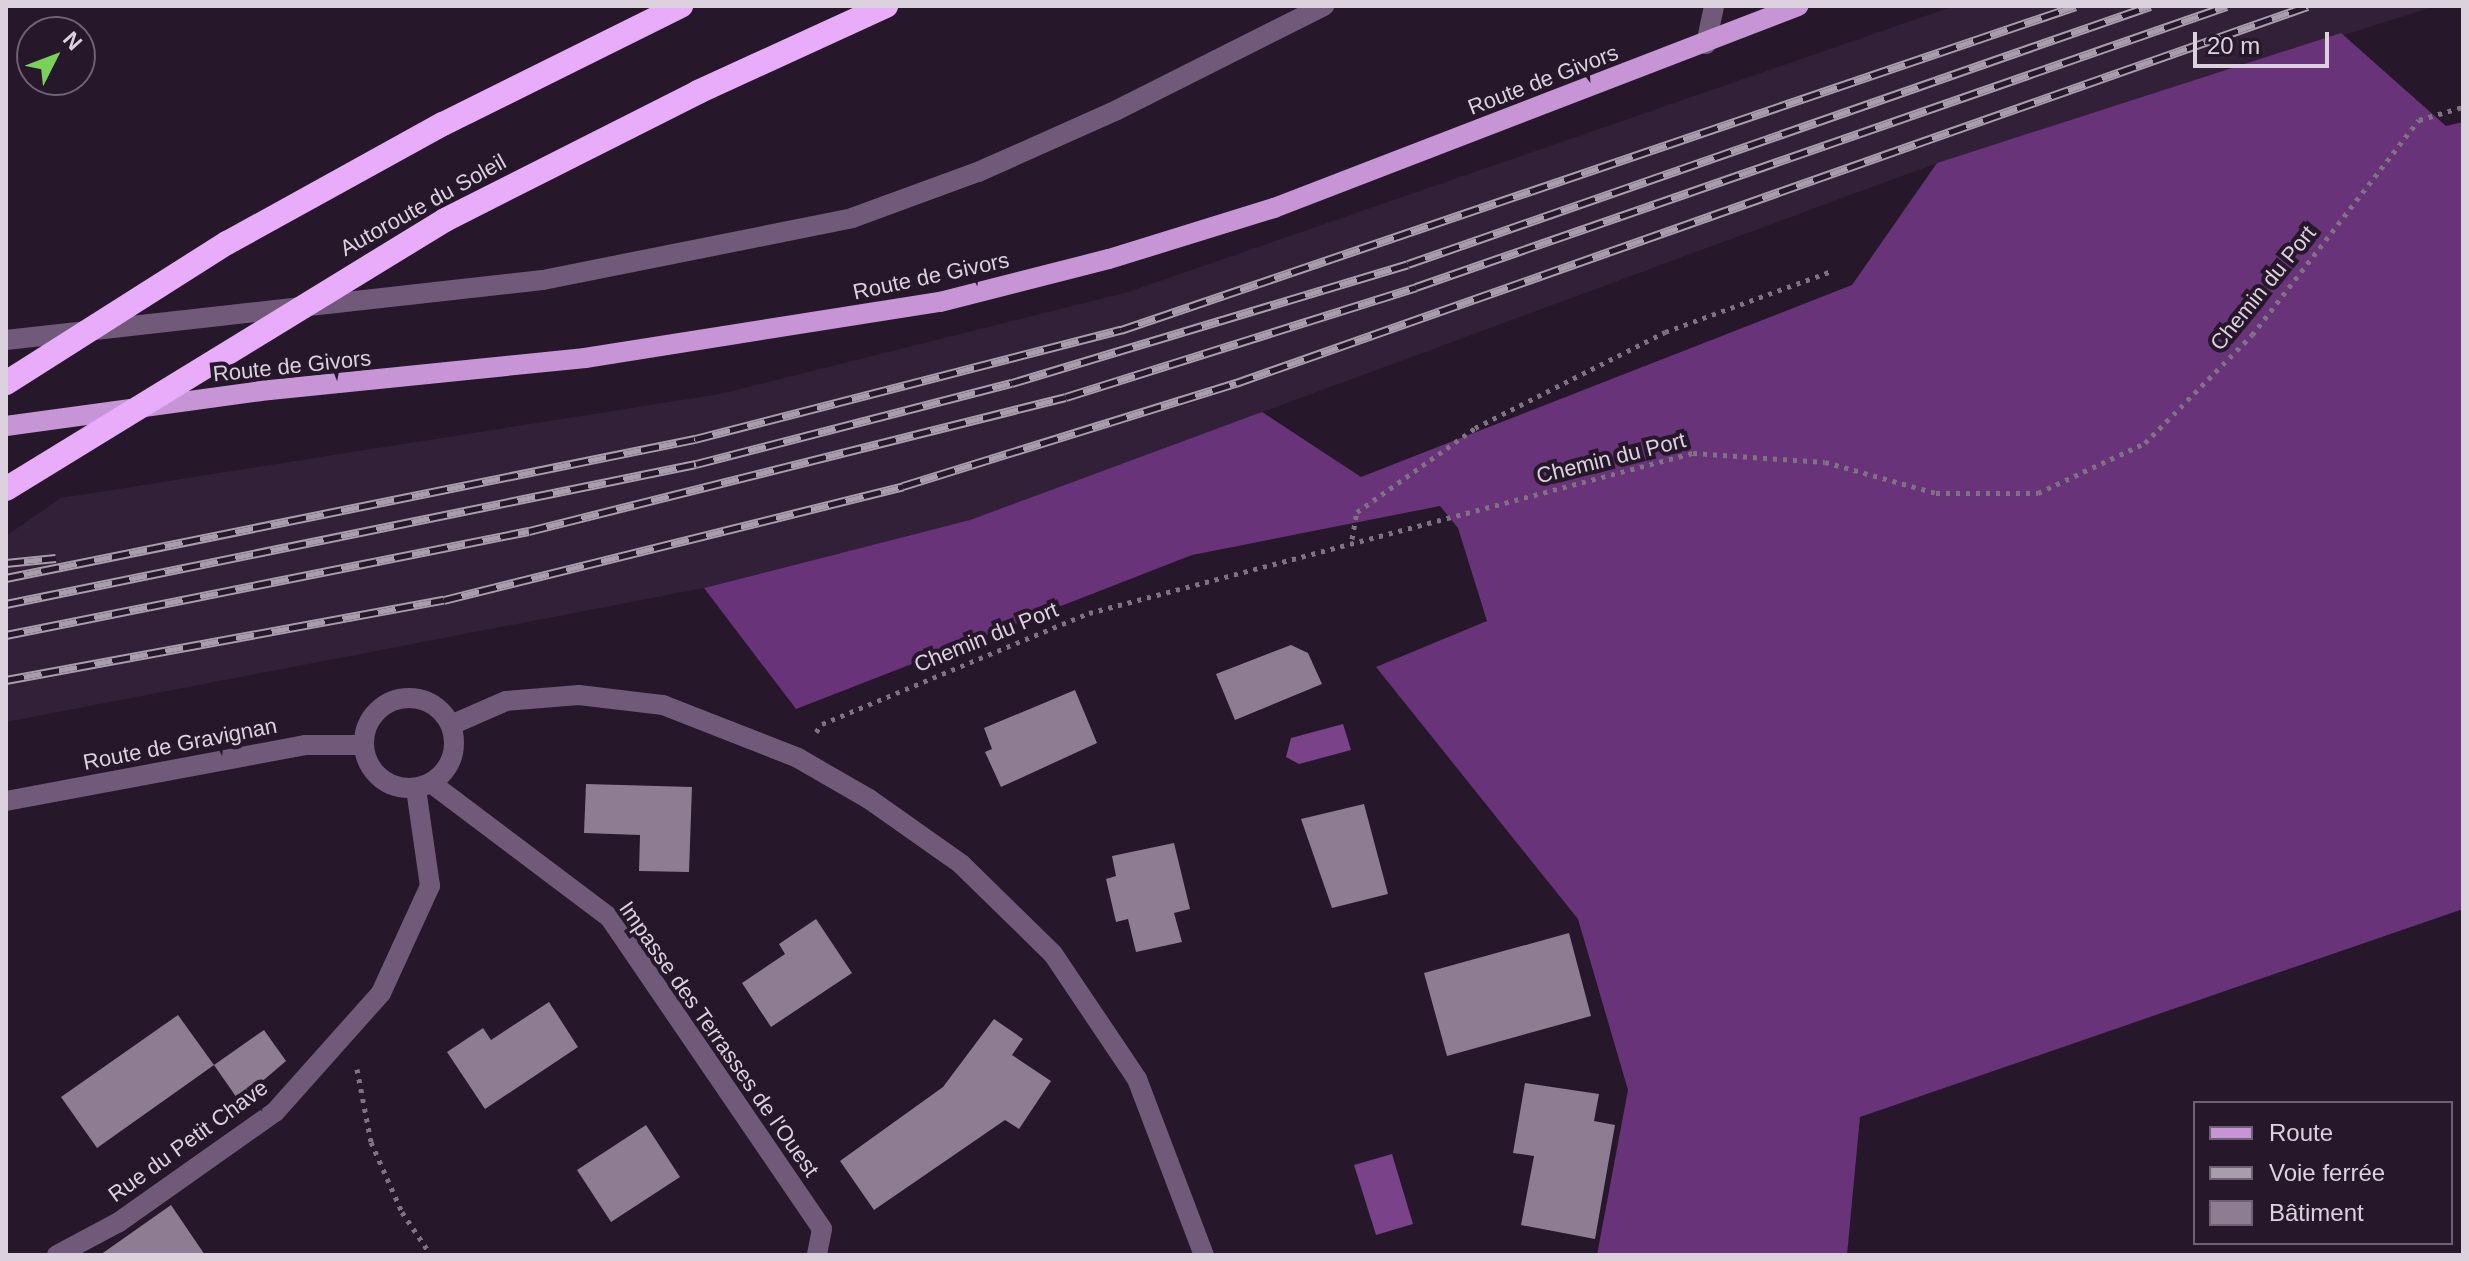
<!DOCTYPE html>
<html>
<head>
<meta charset="utf-8">
<style>
	body { margin:0 }
	#map { position:relative; width:2469px; height:1261px; overflow:hidden; background:#26172a; font-family:Helvetica,sans-serif }
	div>[style] { position:absolute }
	[style*='--x'] { left:calc(var(--x)*1px); top:calc(var(--y)*1px); width:calc(var(--w)*1px); rotate:calc(var(--a)*1deg) }
	.built>* { inset:0; background:#312037 }
	.forest>* { inset:0; background:#693379 }
	.water>* { inset:0; background:#794289 }
	.building>* { inset:0; background:#8e7c93 }
	.path>* { height:5px; margin-top:-2.5px; transform-origin:0; background:repeating-linear-gradient(90deg,#7f7282 0 4px,transparent 0 10px) }
	.minor>* { height:20px; margin:-10px; padding:0 10px; transform-origin:10px; border-radius:10px; background:#715a79 }
	.minor>.ring { margin:-10px; padding:0; box-sizing:content-box; background:none; border:20px solid #715a79; border-radius:50% }
	.major>* { height:20px; margin:-10px; padding:0 10px; transform-origin:10px; border-radius:10px; background:#c795d6 }
	.highway>* { height:24px; margin:-12px; padding:0 12px; transform-origin:12px; border-radius:12px; background:#e9acfb }
	.rail>* { height:9px; margin-top:-4.5px; transform-origin:0; background:repeating-linear-gradient(90deg,#26172a 0 18px,#a79dab 0 36px); box-sizing:border-box; border-block:2px solid #a79dab }
	.highway-bridge>* { height:24px; margin:-12px; padding:0 12px; transform-origin:12px; border-radius:12px; background:#e9acfb }
	span { translate:-50% -50%; white-space:nowrap; text-align:center; line-height:1.15; -webkit-text-stroke:8px #26172a; paint-order:stroke }
	.street-label { font-size:22px; color:#dbd2de }
	.frame { position:absolute; inset:0; border:8px solid #dbd2de; pointer-events:none }
	.legend { position:absolute; left:2193px; top:1101px; width:260px; height:144px; box-sizing:border-box; background:#26172a; border:2px solid #6e6272; margin:0; padding:10px 14px; list-style:none; font-size:24px; color:#dbd2de }
	.legend li { display:flex; align-items:center; gap:16px; height:40px }
	.legend b { width:40px; border:2px solid #6e6272 }
	.north { position:absolute; left:16px; top:16px; width:80px; height:80px; box-sizing:border-box; background:#26172a; border:2px solid #6e6272; border-radius:50%; rotate:48deg; font-size:22px; font-weight:700; line-height:32px; text-align:center; color:#dbd2de }
	.north::after { content:''; display:block; margin:auto; width:28px; height:36px; background:#78d158; clip-path:polygon(50% 0,100% 100%,50% 72%,0 100%) }
	.scale { position:absolute; left:2193px; top:32px; width:136px; height:36px; box-sizing:border-box; border:4px solid #dbd2de; border-top:0; padding-left:10px; font-size:24px; line-height:28px; white-space:nowrap; color:#dbd2de; -webkit-text-stroke:6px #26172a; paint-order:stroke }
</style>
</head>
<body>
<div id="map">
	<div class="built">
		<div style="clip-path:polygon(1954px 6px,2436px 6px,1937px 163px,970px 520px,704px 588px,6px 722px,6px 536px,61px 498px,720px 394px,1128px 292px)"></div>
	</div>
	<div class="forest">
		<div style="clip-path:polygon(2341px 33px,2446px 126px,2463px 122px,2463px 909px,1860px 1117px,1847px 1255px,1597px 1255px,1628px 1090px,1578px 919px,1376px 667px,1487px 621px,1458px 528px,1440px 506px,1192px 555px,796px 709px,704px 588px,970px 520px,1262px 412px,1361px 477px,1852px 285px,1937px 163px)"></div>
	</div>
	<div class="water">
		<div style="clip-path:polygon(1343px 724px,1351px 750px,1299px 764px,1286px 757px,1291px 738px)"></div>
		<div style="clip-path:polygon(1392px 1154px,1413px 1224px,1376px 1235px,1354px 1165px)"></div>
	</div>
	<div class="building">
		<div style="clip-path:polygon(1291px 645px,1308px 653px,1322px 684px,1235px 720px,1216px 674px)"></div>
		<div style="clip-path:polygon(1075px 690px,1097px 743px,1001px 787px,985px 752px,992px 749px,984px 728px)"></div>
		<div style="clip-path:polygon(586px 784px,692px 787px,689px 872px,639px 871px,640px 835px,584px 833px)"></div>
		<div style="clip-path:polygon(1364px 804px,1388px 894px,1332px 908px,1301px 819px)"></div>
		<div style="clip-path:polygon(1174px 843px,1190px 909px,1174px 913px,1182px 942px,1136px 952px,1128px 919px,1116px 922px,1106px 879px,1116px 876px,1112px 856px)"></div>
		<div style="clip-path:polygon(816px 919px,852px 973px,771px 1027px,742px 983px,785px 954px,779px 944px)"></div>
		<div style="clip-path:polygon(1569px 933px,1591px 1016px,1447px 1056px,1424px 973px)"></div>
		<div style="clip-path:polygon(549px 1002px,578px 1047px,485px 1109px,447px 1052px,483px 1028px,491px 1040px)"></div>
		<div style="clip-path:polygon(178px 1015px,214px 1065px,97px 1148px,61px 1097px)"></div>
		<div style="clip-path:polygon(994px 1019px,1023px 1039px,1012px 1055px,1051px 1081px,1019px 1129px,1005px 1120px,874px 1210px,840px 1161px,943px 1087px)"></div>
		<div style="clip-path:polygon(264px 1030px,286px 1061px,239px 1101px,214px 1065px)"></div>
		<div style="clip-path:polygon(1525px 1083px,1599px 1094px,1594px 1121px,1615px 1125px,1595px 1239px,1521px 1225px,1534px 1156px,1513px 1153px)"></div>
		<div style="clip-path:polygon(646px 1125px,680px 1177px,611px 1222px,577px 1170px)"></div>
		<div style="clip-path:polygon(171px 1205px,205px 1255px,100px 1255px)"></div>
	</div>
	<div class="path">
		<div style="--x:1352;--y:539;--w:27;--a:-80"></div>
		<div style="--x:1357;--y:512;--w:145;--a:-35.4"></div>
		<div style="--x:1475;--y:428;--w:213;--a:-26.8"></div>
		<div style="--x:1665;--y:332;--w:178;--a:-20.1"></div>
		<div style="--x:816;--y:732;--w:10;--a:-53"></div>
		<div style="--x:822;--y:724;--w:289;--a:-22.6"></div>
		<div style="--x:1089;--y:613;--w:625;--a:-14.84"></div>
		<div style="--x:1693;--y:453;--w:132;--a:3.9"></div>
		<div style="--x:1825;--y:462;--w:115;--a:15.6"></div>
		<div style="--x:1936;--y:493;--w:102;--a:0"></div>
		<div style="--x:2038;--y:493;--w:118;--a:-25"></div>
		<div style="--x:2145;--y:443;--w:152;--a:-45.3"></div>
		<div style="--x:2252;--y:335;--w:272;--a:-52.2"></div>
		<div style="--x:2419;--y:120;--w:46;--a:-16.5"></div>
		<div style="--x:357;--y:1069;--w:74;--a:79.1"></div>
		<div style="--x:371;--y:1142;--w:77;--a:66.1"></div>
		<div style="--x:402;--y:1212;--w:52;--a:56"></div>
	</div>
	<div class="minor">
		<div style="--x:1706;--y:44;--w:39;--a:-78"></div>
		<div style="--x:6;--y:340;--w:540;--a:-6.38"></div>
		<div style="--x:543;--y:280;--w:315;--a:-11.3"></div>
		<div style="--x:852;--y:218;--w:134;--a:-20.1"></div>
		<div style="--x:978;--y:172;--w:152;--a:-24"></div>
		<div style="--x:1117;--y:110;--w:232;--a:-26.7"></div>
		<div class="ring" style="left:364px;top:698px;width:70px;height:70px"></div>
		<div style="--x:451;--y:725;--w:60;--a:-23.6"></div>
		<div style="--x:506;--y:701;--w:73;--a:-4.7"></div>
		<div style="--x:579;--y:695;--w:85;--a:6.8"></div>
		<div style="--x:663;--y:705;--w:145;--a:21.4"></div>
		<div style="--x:798;--y:758;--w:82;--a:30"></div>
		<div style="--x:869;--y:799;--w:113;--a:35.2"></div>
		<div style="--x:961;--y:864;--w:129;--a:44.4"></div>
		<div style="--x:1053;--y:954;--w:151;--a:56.1"></div>
		<div style="--x:1137;--y:1079;--w:188;--a:69.2"></div>
		<div style="--x:431;--y:783;--w:224;--a:37"></div>
		<div style="--x:610;--y:918;--w:376;--a:55.7"></div>
		<div style="--x:822;--y:1229;--w:26;--a:101"></div>
		<div style="--x:6;--y:801;--w:304;--a:-10.6"></div>
		<div style="--x:305;--y:745;--w:58;--a:0"></div>
		<div style="--x:57;--y:1255;--w:70;--a:-28"></div>
		<div style="--x:119;--y:1222;--w:191;--a:-35.2"></div>
		<div style="--x:275;--y:1112;--w:159;--a:-48.3"></div>
		<div style="--x:381;--y:993;--w:118;--a:-65.4"></div>
		<div style="--x:430;--y:886;--w:98;--a:-98.2"></div>
	</div>
	<div class="major">
		<div style="--x:6;--y:426;--w:256;--a:-7.8"></div>
		<div style="--x:260;--y:391;--w:327;--a:-5.8"></div>
		<div style="--x:585;--y:358;--w:359;--a:-9"></div>
		<div style="--x:940;--y:302;--w:174;--a:-14.3"></div>
		<div style="--x:1109;--y:259;--w:173;--a:-17.2"></div>
		<div style="--x:1274;--y:208;--w:562;--a:-21.08"></div>
	</div>
	<div class="highway">
		<div style="--x:445;--y:220;--w:284;--a:-26.8"></div>
		<div style="--x:698;--y:92;--w:207;--a:-24.6"></div>
		<div style="--x:227;--y:243;--w:247;--a:-28.9"></div>
		<div style="--x:443;--y:124;--w:266;--a:-26.4"></div>
	</div>
	<div class="rail">
		<div style="--x:6;--y:563;--w:50;--a:-5.7"></div>
		<div style="--x:6;--y:578;--w:703;--a:-11.41"></div>
		<div style="--x:695;--y:439;--w:440;--a:-14.4"></div>
		<div style="--x:1121;--y:330;--w:1008;--a:-18.74"></div>
		<div style="--x:6;--y:604;--w:704;--a:-11.47"></div>
		<div style="--x:696;--y:464;--w:326;--a:-14.4"></div>
		<div style="--x:1012;--y:383;--w:413;--a:-16.7"></div>
		<div style="--x:1408;--y:264;--w:786;--a:-19.17"></div>
		<div style="--x:6;--y:635;--w:533;--a:-11.25"></div>
		<div style="--x:529;--y:531;--w:553;--a:-14.01"></div>
		<div style="--x:1066;--y:397;--w:367;--a:-17.4"></div>
		<div style="--x:1416;--y:287;--w:858;--a:-19.11"></div>
		<div style="--x:6;--y:680;--w:445;--a:-10.4"></div>
		<div style="--x:444;--y:600;--w:473;--a:-13.9"></div>
		<div style="--x:903;--y:486;--w:349;--a:-17.2"></div>
		<div style="--x:1236;--y:383;--w:1136;--a:-19.38"></div>
	</div>
	<div class="highway-bridge">
		<div style="--x:6;--y:383;--w:262;--a:-32.4"></div>
		<div style="--x:6;--y:489;--w:515;--a:-31.5"></div>
	</div>
	<div class="street-label">
		<span style="left:1543px;top:80px;rotate:-21deg">Route de Givors</span>
		<span style="left:423px;top:205px;rotate:-29deg">Autoroute du Soleil</span>
		<span style="left:931px;top:276px;rotate:-12deg">Route de Givors</span>
		<span style="left:2263px;top:288px;rotate:-51deg">Chemin du Port</span>
		<span style="left:292px;top:366px;rotate:-6deg">Route de Givors</span>
		<span style="left:1611px;top:458px;rotate:-14deg">Chemin du Port</span>
		<span style="left:986px;top:637px;rotate:-22deg">Chemin du Port</span>
		<span style="left:180px;top:744px;rotate:-11deg">Route de Gravignan</span>
		<span style="left:719px;top:1039px;rotate:55deg">Impasse des Terrasses de l'Ouest</span>
		<span style="left:188px;top:1141px;rotate:-36deg">Rue du Petit Chave</span>
	</div>
	<div class="frame"></div>
	<ul class="legend">
	<li><b style="height:10px;background:#c795d6"></b>Route</li>
	<li><b style="height:10px;background:#a79dab"></b>Voie ferrée</li>
	<li><b style="height:22px;background:#8e7c93"></b>Bâtiment</li>
	</ul>
	<div class="north">N</div>
	<div class="scale">20 m</div>
</div>
</body>
</html>
